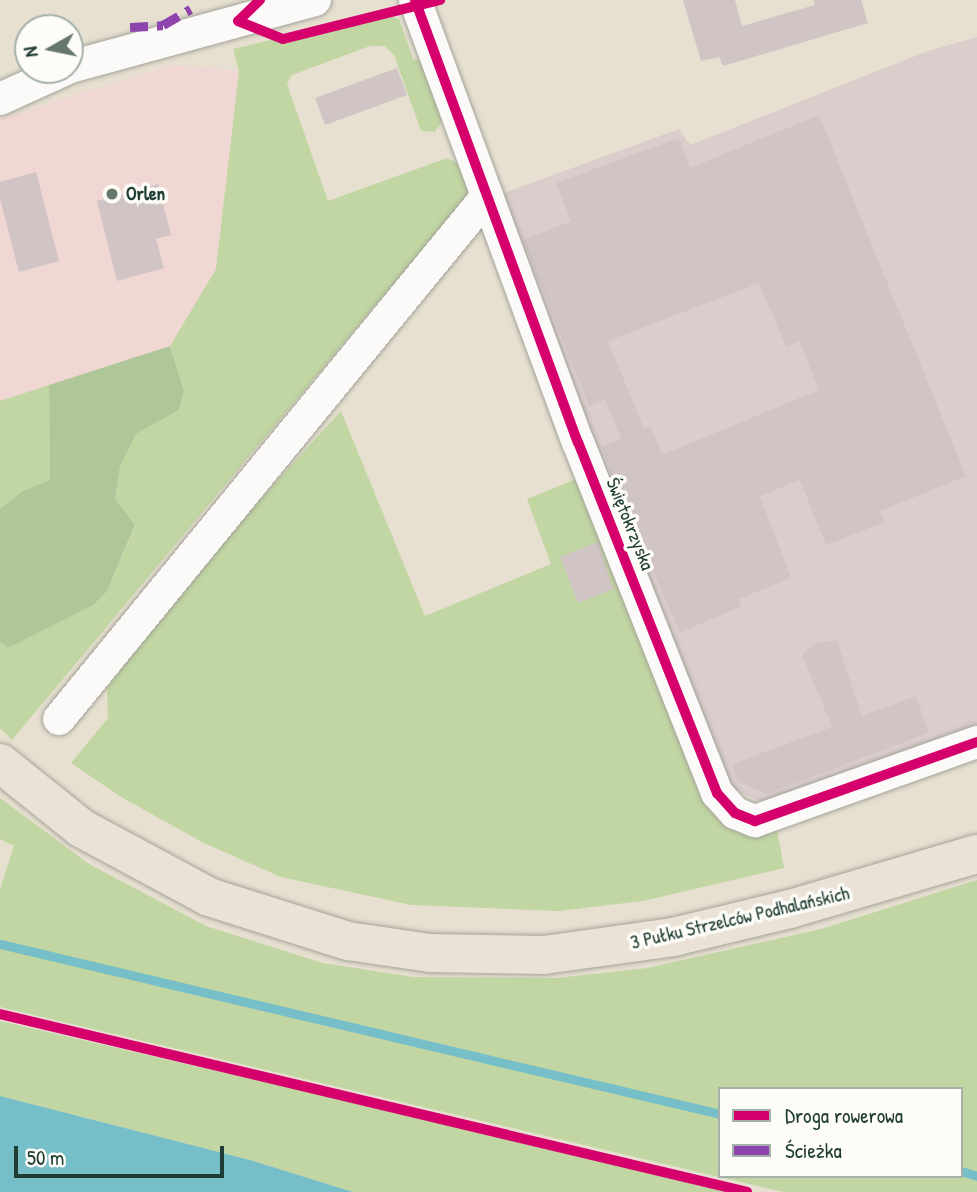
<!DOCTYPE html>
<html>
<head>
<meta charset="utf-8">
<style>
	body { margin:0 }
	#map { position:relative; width:977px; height:1192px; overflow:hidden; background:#e7e0d1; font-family:"Patrick Hand",sans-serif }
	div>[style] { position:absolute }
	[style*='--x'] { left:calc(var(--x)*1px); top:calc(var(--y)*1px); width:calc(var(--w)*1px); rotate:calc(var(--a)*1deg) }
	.built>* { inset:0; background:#f0d7d3 }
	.industrial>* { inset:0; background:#dbcdcc }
	.green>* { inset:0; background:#c1d6a2 }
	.forest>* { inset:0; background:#afc699 }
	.water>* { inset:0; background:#76bec8 }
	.stream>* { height:9px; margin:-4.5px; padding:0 4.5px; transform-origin:4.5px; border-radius:4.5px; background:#76bec8 }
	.building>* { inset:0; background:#d0c4c4 }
	.roads { filter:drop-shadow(0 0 2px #a4a499) drop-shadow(0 0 2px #a4a499) }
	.minor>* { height:32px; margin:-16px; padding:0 16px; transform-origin:16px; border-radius:16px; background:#fbfaf8 }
	.major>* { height:38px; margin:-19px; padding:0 19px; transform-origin:19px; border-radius:19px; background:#eae2d6 }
	.quiet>* { height:9px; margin-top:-4.5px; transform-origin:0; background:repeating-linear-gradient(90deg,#8e44ad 0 18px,transparent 0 27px) }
	.cycleway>* { height:10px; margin:-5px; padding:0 5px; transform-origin:5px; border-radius:5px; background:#d6006c }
	.dots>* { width:19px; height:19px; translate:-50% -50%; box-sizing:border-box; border:4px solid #fdfcf7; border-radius:50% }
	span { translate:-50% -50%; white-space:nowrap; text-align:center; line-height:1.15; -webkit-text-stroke:7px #fdfcf7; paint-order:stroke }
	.poi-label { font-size:19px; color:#1f3d34; font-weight:700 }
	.left { translate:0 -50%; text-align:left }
	.street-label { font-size:19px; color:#1f3d34 }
	.legend { position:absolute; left:718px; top:1087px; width:245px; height:91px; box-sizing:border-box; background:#fdfcf7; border:2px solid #a4b0a9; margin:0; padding:9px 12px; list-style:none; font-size:21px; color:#1f3d34 }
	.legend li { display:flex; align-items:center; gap:14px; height:35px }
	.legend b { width:35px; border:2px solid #a4b0a9 }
	.north { position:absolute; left:14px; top:14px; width:70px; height:70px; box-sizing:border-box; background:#fdfcf7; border:2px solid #a4b0a9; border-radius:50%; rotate:261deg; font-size:19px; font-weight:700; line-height:28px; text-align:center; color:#1f3d34 }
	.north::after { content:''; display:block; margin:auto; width:24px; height:32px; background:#65766b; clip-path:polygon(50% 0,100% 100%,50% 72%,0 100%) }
	.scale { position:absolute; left:14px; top:1146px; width:210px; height:32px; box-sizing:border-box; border:4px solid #1f3d34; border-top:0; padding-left:9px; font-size:21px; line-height:24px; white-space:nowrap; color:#1f3d34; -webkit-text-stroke:5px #fdfcf7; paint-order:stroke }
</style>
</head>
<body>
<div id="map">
	<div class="built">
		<div style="clip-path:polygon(171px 65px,239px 71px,216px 269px,170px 346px,0 401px,0 119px)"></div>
	</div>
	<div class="industrial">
		<div style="clip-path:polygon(977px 37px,977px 742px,765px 802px,754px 799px,732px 788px,590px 437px,501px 194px,679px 129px,690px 145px,928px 51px)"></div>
	</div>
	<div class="green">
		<div style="clip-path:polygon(382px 13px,399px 19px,413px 59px,423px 62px,443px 116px,441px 123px,435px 132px,421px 131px,394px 55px,385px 46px,370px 46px,292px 75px,287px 84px,328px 201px,447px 158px,460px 164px,471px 197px,378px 302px,12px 740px,0 728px,0 642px,8px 648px,107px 591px,135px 526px,115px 499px,120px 467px,136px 434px,179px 410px,184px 391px,170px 346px,216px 269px,239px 71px,233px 49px)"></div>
		<div style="clip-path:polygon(49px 385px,50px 480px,21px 492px,0 509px,0 401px)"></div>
		<div style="clip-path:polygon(341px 411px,425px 616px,551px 564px,527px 499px,576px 479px,710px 804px,724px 826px,744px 831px,776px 824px,784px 868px,643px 901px,559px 911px,411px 905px,281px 877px,202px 842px,121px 797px,71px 763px,108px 718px,107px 688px,197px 568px)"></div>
		<div style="clip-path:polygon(evenodd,0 798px,89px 864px,206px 926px,323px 963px,413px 977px,557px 978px,647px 968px,821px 929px,977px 880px,977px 1192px,783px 1192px,0 1007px,0 889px,14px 846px,0 839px,0 798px,720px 1089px,961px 1089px,961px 1176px,720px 1176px,720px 1089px)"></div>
		<div style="clip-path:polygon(0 1021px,313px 1093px,726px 1192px,353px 1192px,250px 1160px,0 1096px)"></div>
	</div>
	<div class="forest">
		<div style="clip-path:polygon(170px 346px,184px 391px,179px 410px,136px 434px,120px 467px,115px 499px,135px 525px,107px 591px,93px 605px,8px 648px,0 642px,0 509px,21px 492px,50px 480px,49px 385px)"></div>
	</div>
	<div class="water">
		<div style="clip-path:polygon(0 1096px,250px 1160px,353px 1192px,0 1192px)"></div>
	</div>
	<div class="stream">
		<div style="--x:0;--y:944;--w:740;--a:13.28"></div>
		<div style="--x:961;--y:1171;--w:17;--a:17"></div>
	</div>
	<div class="building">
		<div style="clip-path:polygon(683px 0,735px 0,742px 26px,815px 5px,813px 0,861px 0,868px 23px,723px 66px,719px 57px,701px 61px)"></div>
		<div style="clip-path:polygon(397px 68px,407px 95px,325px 125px,315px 98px)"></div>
		<div style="clip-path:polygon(evenodd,819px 115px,966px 476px,880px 511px,885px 522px,826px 545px,800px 480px,760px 496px,791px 578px,739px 599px,741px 606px,680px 633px,650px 564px,646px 565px,602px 447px,621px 439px,605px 399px,589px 406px,523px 240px,571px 221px,556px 183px,679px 138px,690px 168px,819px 115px,759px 283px,786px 347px,799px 341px,819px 390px,662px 455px,651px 426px,644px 429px,608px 341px,759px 283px)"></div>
		<div style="clip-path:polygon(36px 172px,59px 261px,19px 272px,0 199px,0 182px)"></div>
		<div style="clip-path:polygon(158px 184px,171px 235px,156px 239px,164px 268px,117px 281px,97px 201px)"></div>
		<div style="clip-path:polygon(598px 542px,613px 589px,578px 603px,560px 557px)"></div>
		<div style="clip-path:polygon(837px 641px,862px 716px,916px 696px,929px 733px,766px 794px,737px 781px,732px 764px,832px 727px,802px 654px,818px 642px)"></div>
	</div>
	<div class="roads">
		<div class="minor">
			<div style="--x:415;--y:0;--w:471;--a:69.8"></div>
			<div style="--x:578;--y:442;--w:378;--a:68.4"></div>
			<div style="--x:717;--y:793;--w:27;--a:48"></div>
			<div style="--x:735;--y:813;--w:22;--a:22"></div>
			<div style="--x:755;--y:821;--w:236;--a:-19.6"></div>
			<div style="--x:70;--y:67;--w:254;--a:-15.3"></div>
			<div style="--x:0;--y:99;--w:70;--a:-24.4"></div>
			<div style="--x:59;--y:719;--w:676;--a:-50.7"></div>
		</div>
		<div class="major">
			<div style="--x:0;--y:763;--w:104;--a:38.7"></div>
			<div style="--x:81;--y:828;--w:145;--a:28.3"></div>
			<div style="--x:209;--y:897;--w:146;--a:17.6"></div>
			<div style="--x:348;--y:941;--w:83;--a:8.3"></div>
			<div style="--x:430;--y:953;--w:114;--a:1"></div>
			<div style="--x:544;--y:955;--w:130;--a:-7.9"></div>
			<div style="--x:673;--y:937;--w:120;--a:-13.5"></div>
			<div style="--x:790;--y:909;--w:195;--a:-16.4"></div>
		</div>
	</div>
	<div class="quiet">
		<div style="--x:130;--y:27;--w:33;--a:-3"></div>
		<div style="--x:163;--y:25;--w:32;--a:-30"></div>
	</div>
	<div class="cycleway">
		<div style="--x:260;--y:0;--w:30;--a:136"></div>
		<div style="--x:238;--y:21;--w:48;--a:21.8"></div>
		<div style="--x:283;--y:39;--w:162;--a:-14"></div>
		<div style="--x:415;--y:0;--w:471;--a:69.8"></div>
		<div style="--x:578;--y:442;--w:378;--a:68.4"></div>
		<div style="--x:717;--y:793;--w:27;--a:48"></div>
		<div style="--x:735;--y:813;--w:22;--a:22"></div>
		<div style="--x:755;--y:821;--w:236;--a:-19.6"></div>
		<div style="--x:0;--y:1014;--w:768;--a:13.4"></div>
	</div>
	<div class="dots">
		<div style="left:112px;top:194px;background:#65766b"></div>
	</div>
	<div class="poi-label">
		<span class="left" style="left:126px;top:194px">Orlen</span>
	</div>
	<div class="street-label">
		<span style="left:630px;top:524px;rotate:68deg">Świętokrzyska</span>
		<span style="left:740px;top:918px;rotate:-13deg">3 Pułku Strzelców Podhalańskich</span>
	</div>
	<ul class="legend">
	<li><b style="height:9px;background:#d6006c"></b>Droga rowerowa</li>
	<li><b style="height:9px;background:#8e44ad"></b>Ścieżka</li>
	</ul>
	<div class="north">N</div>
	<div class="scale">50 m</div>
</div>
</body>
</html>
